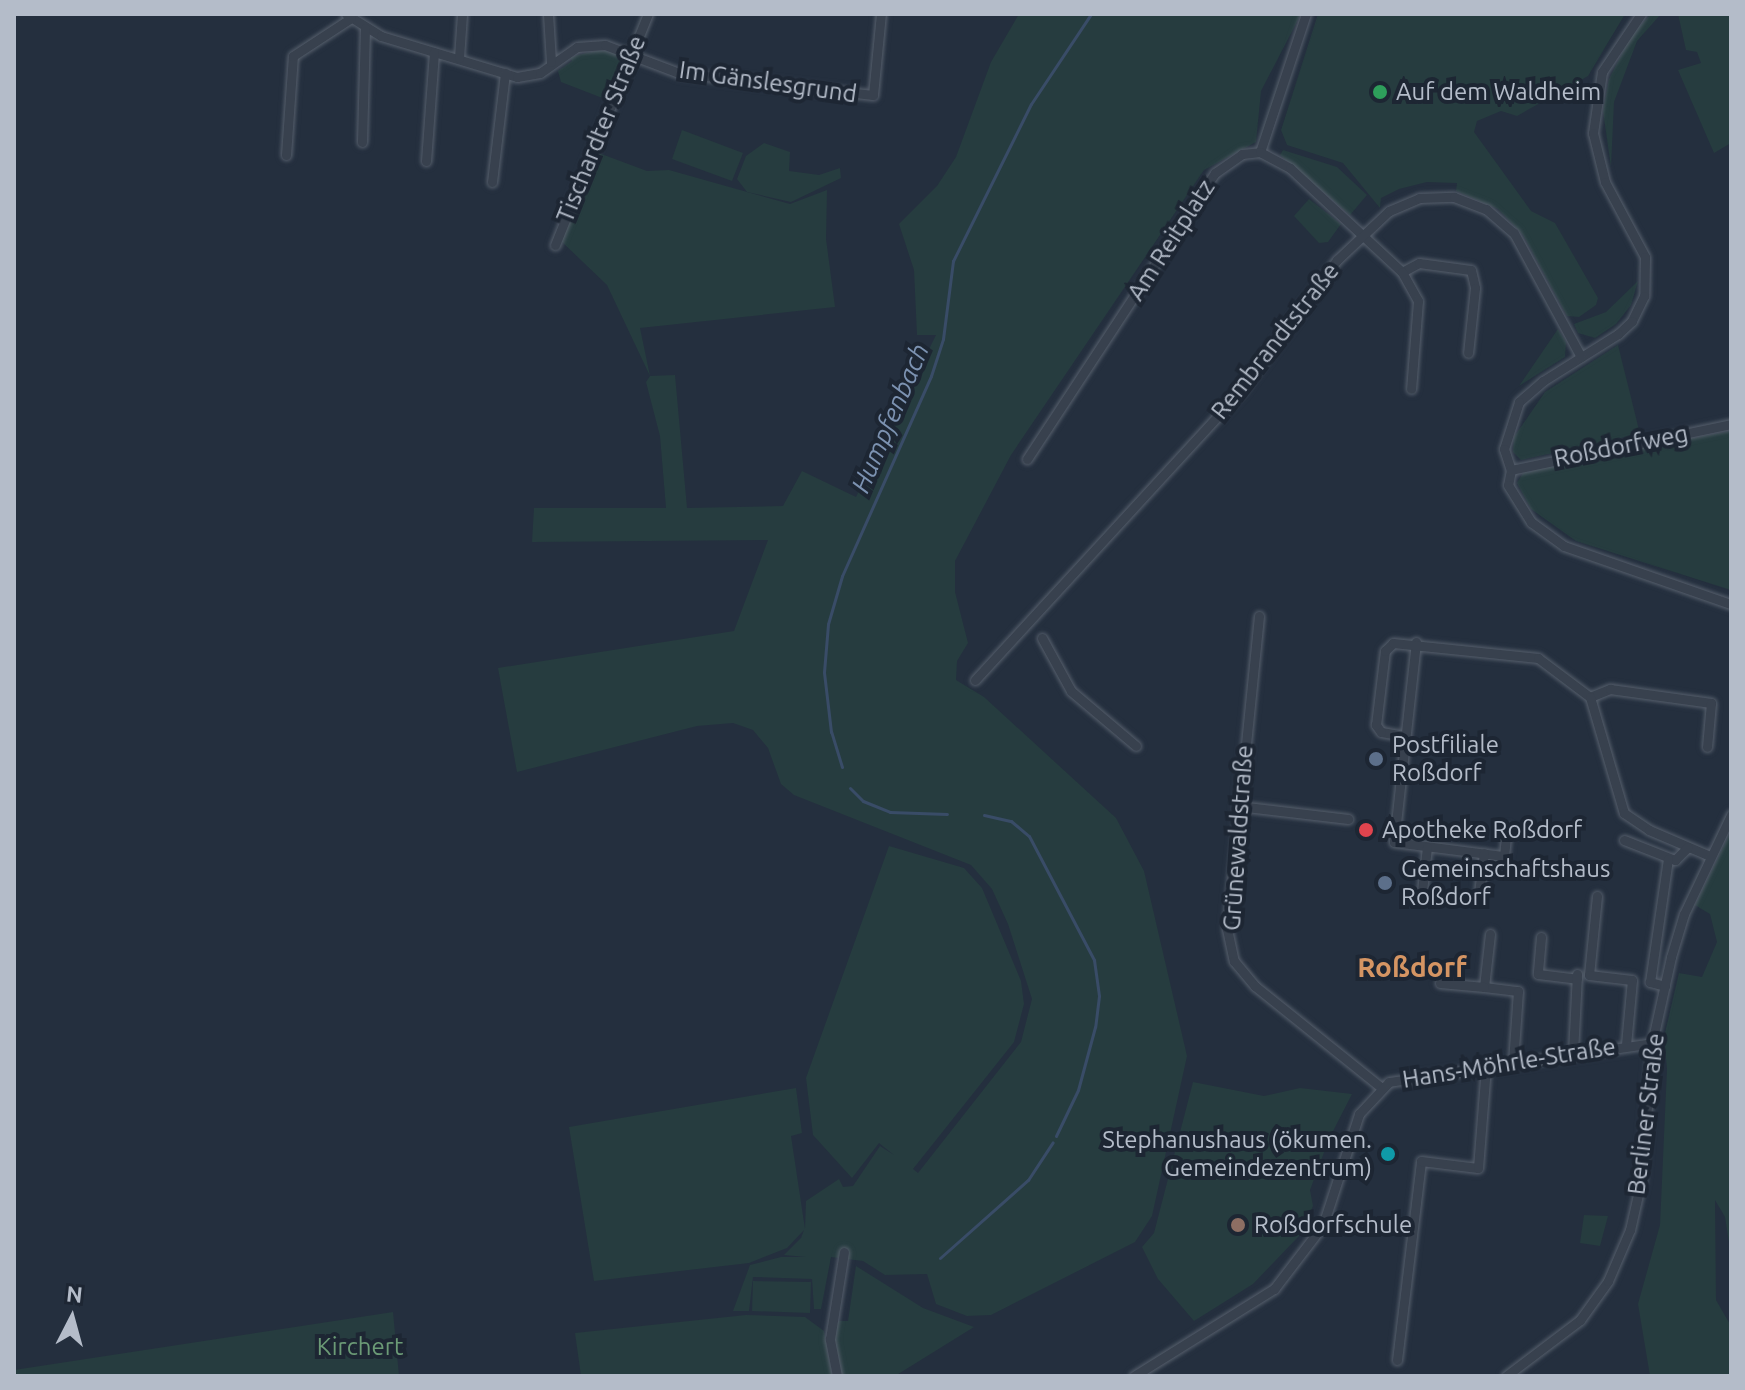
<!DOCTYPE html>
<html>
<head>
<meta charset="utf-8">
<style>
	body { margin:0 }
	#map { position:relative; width:1745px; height:1390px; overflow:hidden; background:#242f3e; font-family:Ubuntu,sans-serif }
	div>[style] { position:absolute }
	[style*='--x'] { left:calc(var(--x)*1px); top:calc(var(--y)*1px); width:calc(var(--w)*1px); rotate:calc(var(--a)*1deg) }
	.green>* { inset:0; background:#263c3f }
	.stream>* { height:3px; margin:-1.5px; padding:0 1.5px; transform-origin:1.5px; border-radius:1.5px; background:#394c67 }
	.roads { filter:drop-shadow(0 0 2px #565f6c) drop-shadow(0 0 2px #565f6c) }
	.street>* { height:9px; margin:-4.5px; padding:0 4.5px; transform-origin:4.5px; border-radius:4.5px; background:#38414e }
	.dots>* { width:22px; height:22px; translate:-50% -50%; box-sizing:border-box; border:4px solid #1d2633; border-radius:50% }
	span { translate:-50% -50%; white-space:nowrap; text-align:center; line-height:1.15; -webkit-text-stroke:8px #1d2633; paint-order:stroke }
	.street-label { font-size:24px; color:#b4bcc9 }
	.poi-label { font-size:24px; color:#b4bcc9 }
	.left { translate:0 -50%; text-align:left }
	.right { translate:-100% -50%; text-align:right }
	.park-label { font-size:24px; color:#6b9a76 }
	.water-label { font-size:26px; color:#7c92b1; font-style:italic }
	.quarter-label { font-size:28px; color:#d59563; font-weight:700 }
	.frame { position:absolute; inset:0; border:16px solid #b4bcc9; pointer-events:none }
	.north { position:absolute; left:32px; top:1278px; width:80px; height:80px; -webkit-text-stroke:6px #1d2633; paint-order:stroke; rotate:6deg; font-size:22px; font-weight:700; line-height:32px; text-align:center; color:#b4bcc9 }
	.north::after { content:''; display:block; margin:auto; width:28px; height:36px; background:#b4bcc9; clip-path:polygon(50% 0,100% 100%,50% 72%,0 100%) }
</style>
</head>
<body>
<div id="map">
	<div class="green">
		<div style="clip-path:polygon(1019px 14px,1301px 14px,1261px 91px,1256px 142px,1204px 170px,1011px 455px,955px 561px,955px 592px,968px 643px,957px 661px,956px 680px,984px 697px,1116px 818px,1144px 871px,1187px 1056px,1152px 1216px,1135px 1242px,991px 1315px,967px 1316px,936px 1304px,927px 1274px,885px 1275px,863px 1261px,831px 1257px,821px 1309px,814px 1309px,812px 1279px,753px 1277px,749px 1311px,733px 1311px,750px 1265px,781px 1257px,806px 1257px,784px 1255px,801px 1238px,804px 1230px,787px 1248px,749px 1263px,594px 1281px,569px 1127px,796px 1088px,802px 1133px,791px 1136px,805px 1229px,806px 1201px,839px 1179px,843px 1187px,853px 1186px,880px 1146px,894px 1155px,879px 1143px,852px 1178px,813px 1135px,806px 1078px,889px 846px,964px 868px,982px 888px,1021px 981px,1024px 1004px,1014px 1042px,913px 1169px,918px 1173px,1021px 1042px,1032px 999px,1008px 924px,992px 889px,971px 865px,794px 795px,781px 784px,768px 748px,753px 730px,733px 723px,697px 726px,517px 772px,498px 668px,734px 631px,768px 540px,532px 542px,534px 508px,666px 508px,660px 436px,646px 382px,650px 376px,607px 285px,561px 241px,596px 152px,647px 171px,669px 170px,790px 204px,827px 190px,826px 239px,835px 307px,640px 328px,650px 376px,675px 375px,687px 508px,783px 506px,802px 471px,856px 497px,936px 335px,917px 335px,914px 270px,899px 224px,937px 186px,956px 157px,991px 62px)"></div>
		<div style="clip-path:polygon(1318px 14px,1625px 14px,1588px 76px,1517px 116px,1501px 111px,1477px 121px,1474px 132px,1531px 211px,1555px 223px,1598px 298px,1596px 305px,1579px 317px,1567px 316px,1523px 235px,1498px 209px,1456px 191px,1457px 183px,1427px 182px,1399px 189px,1381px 198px,1380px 208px,1343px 163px,1287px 145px,1281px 130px)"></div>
		<div style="clip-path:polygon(1651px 14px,1661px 14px,1637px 41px,1614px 102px,1611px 167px,1603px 111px,1609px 79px,1631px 36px)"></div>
		<div style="clip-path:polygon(1678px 14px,1731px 14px,1731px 143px,1714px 153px,1678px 70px,1701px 63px,1697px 52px,1686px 50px)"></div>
		<div style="clip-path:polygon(599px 50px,625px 54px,605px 99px,561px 82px,558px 71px,572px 61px,570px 57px)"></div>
		<div style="clip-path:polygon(682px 130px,743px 153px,732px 181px,672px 159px)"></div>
		<div style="clip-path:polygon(764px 143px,790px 152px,789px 171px,819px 175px,840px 168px,841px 178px,791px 202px,747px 192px,737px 179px,746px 156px)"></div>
		<div style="clip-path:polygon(1283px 150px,1337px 167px,1367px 195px,1350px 215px,1280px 155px)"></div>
		<div style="clip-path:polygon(1309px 199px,1341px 224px,1328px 242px,1319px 243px,1294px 216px)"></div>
		<div style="clip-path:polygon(1638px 281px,1631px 305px,1616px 324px,1595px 338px,1578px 333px,1574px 324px,1606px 312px)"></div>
		<div style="clip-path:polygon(1558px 329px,1566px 342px,1565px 357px,1519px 386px)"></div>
		<div style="clip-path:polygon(1618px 345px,1640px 434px,1521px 460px,1513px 452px,1514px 437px,1545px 392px)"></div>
		<div style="clip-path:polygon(1731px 431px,1731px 590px,1576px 541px,1531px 509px,1517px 483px,1523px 473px,1588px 457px)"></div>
		<div style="clip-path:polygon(1731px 831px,1731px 1255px,1725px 1217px,1715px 1200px,1716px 1300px,1731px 1326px,1731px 1376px,1650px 1376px,1638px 1304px,1660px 1225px,1667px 1069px,1664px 1037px,1679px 973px,1702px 977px,1717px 942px,1710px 914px,1695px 905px)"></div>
		<div style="clip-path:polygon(1193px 1082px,1264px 1096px,1300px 1088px,1352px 1094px,1329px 1139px,1310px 1190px,1313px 1206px,1299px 1236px,1253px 1284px,1194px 1321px,1158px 1279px,1142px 1247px,1154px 1233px)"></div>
		<div style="clip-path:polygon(1584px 1215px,1608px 1216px,1600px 1246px,1580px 1243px)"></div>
		<div style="clip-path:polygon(856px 1266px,923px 1308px,974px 1327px,895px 1376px,842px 1376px,835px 1360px,835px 1321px,848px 1321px)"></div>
		<div style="clip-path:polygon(753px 1281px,811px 1282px,810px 1313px,752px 1311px)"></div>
		<div style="clip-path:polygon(393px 1312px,399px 1376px,14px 1376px,14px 1370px)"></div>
		<div style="clip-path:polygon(746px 1315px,805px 1317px,824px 1331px,832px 1376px,581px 1376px,575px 1333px)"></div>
	</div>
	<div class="stream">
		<div style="--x:842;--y:767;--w:37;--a:-107"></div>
		<div style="--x:831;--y:732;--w:60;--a:-96.7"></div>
		<div style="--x:824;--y:672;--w:48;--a:-85.2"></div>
		<div style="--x:828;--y:624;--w:50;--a:-73.7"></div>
		<div style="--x:842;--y:576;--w:219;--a:-66"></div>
		<div style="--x:931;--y:376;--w:39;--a:-72"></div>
		<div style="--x:943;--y:339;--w:79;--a:-82.7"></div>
		<div style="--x:953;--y:261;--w:175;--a:-63.6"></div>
		<div style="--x:1031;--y:104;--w:108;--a:-56.3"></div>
		<div style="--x:850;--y:788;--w:18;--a:45"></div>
		<div style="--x:863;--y:801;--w:29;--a:22"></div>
		<div style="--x:890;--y:812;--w:57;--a:2"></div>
		<div style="--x:984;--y:815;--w:28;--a:13"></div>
		<div style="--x:1011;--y:821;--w:23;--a:40"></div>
		<div style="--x:1029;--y:836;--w:140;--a:62.3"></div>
		<div style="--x:1094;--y:960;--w:36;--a:82"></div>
		<div style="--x:1099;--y:996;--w:31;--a:97"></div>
		<div style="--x:1095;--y:1027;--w:65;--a:105.1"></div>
		<div style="--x:1078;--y:1090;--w:51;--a:115.6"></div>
		<div style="--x:940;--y:1258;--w:118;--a:-41.6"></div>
		<div style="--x:1028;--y:1180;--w:45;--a:-56.7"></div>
	</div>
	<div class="roads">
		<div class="street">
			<div style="--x:346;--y:14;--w:41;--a:32.2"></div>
			<div style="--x:381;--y:36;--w:142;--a:16.8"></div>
			<div style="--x:517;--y:77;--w:23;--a:-10"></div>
			<div style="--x:540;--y:73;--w:45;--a:-35.1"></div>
			<div style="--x:577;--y:47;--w:28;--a:-4"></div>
			<div style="--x:605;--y:45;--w:79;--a:20.7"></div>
			<div style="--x:679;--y:73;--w:195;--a:6.5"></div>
			<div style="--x:873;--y:95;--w:81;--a:-84.4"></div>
			<div style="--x:548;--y:14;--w:48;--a:86.4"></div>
			<div style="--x:1641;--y:14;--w:70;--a:123.9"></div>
			<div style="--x:1602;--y:72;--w:62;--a:98.4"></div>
			<div style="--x:1593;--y:133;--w:50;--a:76.2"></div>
			<div style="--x:1605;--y:182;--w:85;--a:61.9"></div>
			<div style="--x:1645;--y:257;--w:39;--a:91"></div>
			<div style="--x:1644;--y:296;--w:28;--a:116"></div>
			<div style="--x:1632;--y:321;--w:19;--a:137"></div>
			<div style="--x:1618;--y:334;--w:89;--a:147.9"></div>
			<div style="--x:1543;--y:381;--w:32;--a:139"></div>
			<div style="--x:1519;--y:402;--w:49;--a:107.7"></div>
			<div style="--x:1504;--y:449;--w:22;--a:72"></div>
			<div style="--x:1511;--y:470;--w:15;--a:101"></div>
			<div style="--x:1508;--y:485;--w:44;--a:58.1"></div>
			<div style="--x:1531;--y:522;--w:41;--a:36"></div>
			<div style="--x:1564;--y:546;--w:177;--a:19.2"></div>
			<div style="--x:459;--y:58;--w:44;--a:-86.1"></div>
			<div style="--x:362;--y:142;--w:114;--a:-88.5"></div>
			<div style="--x:1260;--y:152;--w:145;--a:-71.6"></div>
			<div style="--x:286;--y:155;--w:99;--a:-86"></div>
			<div style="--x:293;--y:56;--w:69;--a:-33.2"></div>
			<div style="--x:426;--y:161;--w:109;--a:-85.8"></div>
			<div style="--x:492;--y:182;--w:110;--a:-83.2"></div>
			<div style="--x:555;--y:245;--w:249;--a:-68.1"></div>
			<div style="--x:1402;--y:272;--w:19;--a:-28"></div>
			<div style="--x:1419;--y:263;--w:52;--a:7.7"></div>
			<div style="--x:1471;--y:270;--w:18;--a:77"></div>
			<div style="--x:1475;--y:288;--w:65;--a:96.1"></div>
			<div style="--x:1027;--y:459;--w:342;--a:-56.7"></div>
			<div style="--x:1215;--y:173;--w:33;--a:-35"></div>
			<div style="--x:1242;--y:154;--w:18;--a:-6"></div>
			<div style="--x:1260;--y:152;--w:34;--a:28"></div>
			<div style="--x:1290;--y:168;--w:153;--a:42.9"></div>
			<div style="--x:1402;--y:272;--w:33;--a:61"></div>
			<div style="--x:1418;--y:301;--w:88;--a:94.5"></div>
			<div style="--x:1511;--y:470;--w:225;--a:-11.8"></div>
			<div style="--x:1259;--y:616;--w:315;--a:95.8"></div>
			<div style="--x:1227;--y:929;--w:33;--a:78"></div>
			<div style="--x:1234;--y:961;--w:33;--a:50"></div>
			<div style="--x:1255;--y:986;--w:163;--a:38.8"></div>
			<div style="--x:1042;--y:638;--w:60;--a:61.3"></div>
			<div style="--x:1071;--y:691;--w:85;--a:40.2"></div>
			<div style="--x:1416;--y:642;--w:201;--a:96.3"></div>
			<div style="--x:1394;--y:842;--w:111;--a:7.3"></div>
			<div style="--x:1504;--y:856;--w:28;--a:-84"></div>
			<div style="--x:975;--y:680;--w:393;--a:-47.4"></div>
			<div style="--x:1241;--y:391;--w:162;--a:-53.8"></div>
			<div style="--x:1337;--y:260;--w:71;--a:-43.3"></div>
			<div style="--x:1389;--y:211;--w:33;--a:-23"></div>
			<div style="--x:1419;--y:198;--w:35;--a:-2"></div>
			<div style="--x:1454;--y:197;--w:34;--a:21"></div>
			<div style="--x:1486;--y:209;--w:37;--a:41"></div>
			<div style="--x:1514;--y:233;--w:141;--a:61.6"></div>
			<div style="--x:1590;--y:697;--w:22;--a:-22"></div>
			<div style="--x:1610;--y:689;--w:102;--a:7.9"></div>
			<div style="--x:1711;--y:703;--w:44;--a:95.2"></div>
			<div style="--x:1404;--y:736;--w:23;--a:-170"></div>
			<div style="--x:1381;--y:732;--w:9;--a:-126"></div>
			<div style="--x:1376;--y:725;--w:75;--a:-83.1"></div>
			<div style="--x:1385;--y:651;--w:11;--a:-45"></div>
			<div style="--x:1393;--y:643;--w:146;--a:5.9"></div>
			<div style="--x:1538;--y:658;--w:65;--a:36.9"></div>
			<div style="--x:1590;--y:697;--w:121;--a:73.7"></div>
			<div style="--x:1624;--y:813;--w:30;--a:34"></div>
			<div style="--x:1649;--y:830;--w:66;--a:23.1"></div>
			<div style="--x:1238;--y:806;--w:111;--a:6.7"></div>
			<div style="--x:1624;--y:840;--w:55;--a:21.4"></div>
			<div style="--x:1675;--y:860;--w:18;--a:-45"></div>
			<div style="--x:1422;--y:891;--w:44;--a:-83.5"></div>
			<div style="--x:1479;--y:893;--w:40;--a:-82.9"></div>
			<div style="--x:1597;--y:896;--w:79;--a:95.8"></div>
			<div style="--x:1589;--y:975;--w:43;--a:6.6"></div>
			<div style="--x:1632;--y:980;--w:65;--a:95.3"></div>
			<div style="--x:1490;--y:934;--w:53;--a:96.5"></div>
			<div style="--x:1484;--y:987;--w:34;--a:7"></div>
			<div style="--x:1518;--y:991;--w:71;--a:94"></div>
			<div style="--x:1541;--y:937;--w:37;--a:95"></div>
			<div style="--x:1538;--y:974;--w:39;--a:7"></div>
			<div style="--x:1440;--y:983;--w:44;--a:5.2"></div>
			<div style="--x:1665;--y:986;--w:16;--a:-165"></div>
			<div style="--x:1650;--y:982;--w:124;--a:-81.7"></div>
			<div style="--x:1573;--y:1053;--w:79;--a:-87.1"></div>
			<div style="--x:1397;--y:1360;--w:200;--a:-83.1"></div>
			<div style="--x:1421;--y:1161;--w:57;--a:7"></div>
			<div style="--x:1478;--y:1168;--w:102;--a:-85.5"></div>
			<div style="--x:837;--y:1376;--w:38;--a:-101"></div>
			<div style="--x:830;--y:1339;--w:88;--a:-80.9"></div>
			<div style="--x:1134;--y:1376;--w:165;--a:-31.9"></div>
			<div style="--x:1274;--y:1289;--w:81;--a:-52.6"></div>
			<div style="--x:1323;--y:1225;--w:117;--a:-72"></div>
			<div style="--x:1359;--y:1114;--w:44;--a:-46.8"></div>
			<div style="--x:1389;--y:1082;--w:266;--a:-8.4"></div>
			<div style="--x:1506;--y:1376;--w:93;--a:-37.1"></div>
			<div style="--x:1580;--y:1320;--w:48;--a:-54.3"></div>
			<div style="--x:1608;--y:1281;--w:56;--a:-66.7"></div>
			<div style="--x:1630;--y:1230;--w:50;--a:-77.3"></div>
			<div style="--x:1641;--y:1181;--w:138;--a:-85.4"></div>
			<div style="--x:1652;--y:1043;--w:88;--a:-77.5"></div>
			<div style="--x:1671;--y:957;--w:45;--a:-73.2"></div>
			<div style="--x:1684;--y:914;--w:110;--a:-64.6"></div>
		</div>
	</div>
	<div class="dots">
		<div style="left:1380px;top:92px;background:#2e9e5b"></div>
		<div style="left:1376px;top:759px;background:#5c6f8a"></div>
		<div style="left:1366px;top:830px;background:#e0444e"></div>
		<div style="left:1385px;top:883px;background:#5c6f8a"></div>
		<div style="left:1388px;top:1154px;background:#0f9aa8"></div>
		<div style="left:1238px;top:1225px;background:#8d6e63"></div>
	</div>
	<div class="street-label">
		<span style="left:768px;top:82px;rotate:8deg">Im Gänslesgrund</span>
		<span style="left:601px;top:129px;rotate:-68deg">Tischardter Straße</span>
		<span style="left:1171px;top:240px;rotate:-57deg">Am Reitplatz</span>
		<span style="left:1275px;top:341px;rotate:-52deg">Rembrandtstraße</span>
		<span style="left:1621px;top:446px;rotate:-11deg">Roßdorfweg</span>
		<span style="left:1238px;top:838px;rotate:-86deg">Grünewaldstraße</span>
		<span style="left:1509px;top:1063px;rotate:-9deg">Hans-Möhrle-Straße</span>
		<span style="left:1646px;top:1114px;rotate:-83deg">Berliner Straße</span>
	</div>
	<div class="poi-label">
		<span class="left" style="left:1396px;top:92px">Auf dem Waldheim</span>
		<span class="left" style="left:1392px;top:759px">Postfiliale<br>Roßdorf</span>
		<span class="left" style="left:1382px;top:830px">Apotheke Roßdorf</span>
		<span class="left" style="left:1401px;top:883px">Gemeinschaftshaus<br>Roßdorf</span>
		<span class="right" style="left:1372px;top:1154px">Stephanushaus (ökumen.<br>Gemeindezentrum)</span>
		<span class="left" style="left:1254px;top:1225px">Roßdorfschule</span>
	</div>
	<div class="park-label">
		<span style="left:360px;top:1347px">Kirchert</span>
	</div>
	<div class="water-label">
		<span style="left:890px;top:418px;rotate:-67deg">Humpfenbach</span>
	</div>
	<div class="quarter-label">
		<span style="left:1412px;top:967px">Roßdorf</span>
	</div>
	<div class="frame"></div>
	<div class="north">N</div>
</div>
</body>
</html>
